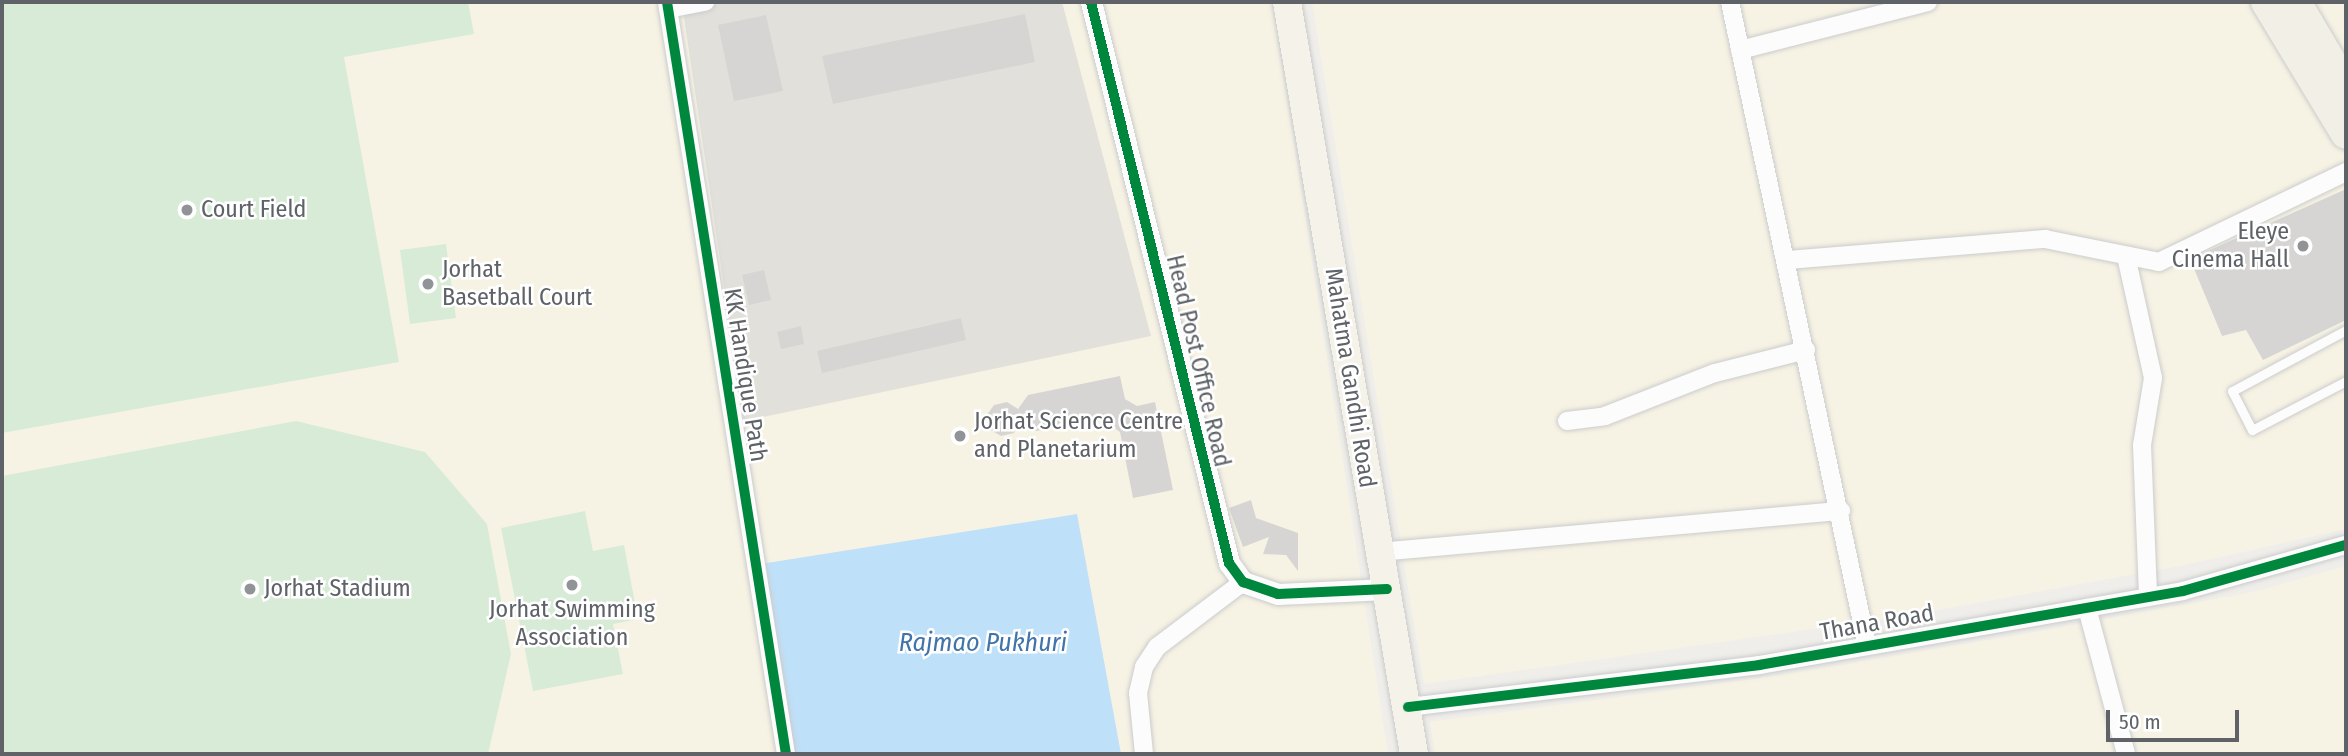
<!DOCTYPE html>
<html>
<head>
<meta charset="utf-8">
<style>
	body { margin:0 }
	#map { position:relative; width:2348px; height:756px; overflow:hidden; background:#efeeea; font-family:"Fira Sans Condensed",sans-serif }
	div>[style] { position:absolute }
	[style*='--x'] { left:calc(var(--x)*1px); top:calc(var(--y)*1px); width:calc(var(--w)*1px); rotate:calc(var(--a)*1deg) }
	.commercial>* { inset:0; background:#f7f3e4 }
	.education>* { inset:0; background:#e2e0da }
	.green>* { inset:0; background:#d8ebd6 }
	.water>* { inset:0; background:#bfe0f9 }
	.building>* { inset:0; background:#d6d5d3 }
	.roads { filter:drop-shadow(0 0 2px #cbcccc) drop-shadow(0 0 2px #cbcccc) }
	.service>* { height:9px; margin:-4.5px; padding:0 4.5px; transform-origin:4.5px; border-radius:4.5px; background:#fdfcfc }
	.minor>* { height:18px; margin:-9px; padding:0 9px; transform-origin:9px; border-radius:9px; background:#fdfcfc }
	.tertiary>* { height:21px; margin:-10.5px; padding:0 10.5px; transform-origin:10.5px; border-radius:10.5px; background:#fdfcfc }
	.primary>* { height:28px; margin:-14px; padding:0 14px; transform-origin:14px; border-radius:14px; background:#f4f2e9 }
	.trunk>* { height:30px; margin:-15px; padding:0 15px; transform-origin:15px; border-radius:15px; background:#f2f0e6 }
	.cycleway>* { height:10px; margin:-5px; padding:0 5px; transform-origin:5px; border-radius:5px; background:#00873e }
	.dots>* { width:19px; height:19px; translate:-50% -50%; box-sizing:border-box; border:4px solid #fff; border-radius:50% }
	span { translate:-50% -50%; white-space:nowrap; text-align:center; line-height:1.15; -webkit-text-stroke:5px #fff; paint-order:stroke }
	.poi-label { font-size:24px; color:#5f6368 }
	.left { translate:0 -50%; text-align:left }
	.right { translate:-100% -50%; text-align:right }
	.street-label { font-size:24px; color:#5f6368 }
	.water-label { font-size:26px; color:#4174aa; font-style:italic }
	.frame { position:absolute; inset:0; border:4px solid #5f6368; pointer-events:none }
	.scale { position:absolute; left:2106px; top:710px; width:133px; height:32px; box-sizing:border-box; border:4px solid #5f6368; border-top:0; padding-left:9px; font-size:21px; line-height:24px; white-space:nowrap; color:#5f6368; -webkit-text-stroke:5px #fff; paint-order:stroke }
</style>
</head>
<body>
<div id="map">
	<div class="commercial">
		<div style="clip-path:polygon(2px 2px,1272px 2px,1388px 754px,2px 754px)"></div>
		<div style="clip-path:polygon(1312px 2px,2255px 2px,2346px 159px,2346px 529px,2180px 566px,1899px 617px,1424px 684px)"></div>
		<div style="clip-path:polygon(2302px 2px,2346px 2px,2346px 75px)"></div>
		<div style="clip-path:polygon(2346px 566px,2346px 754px,1435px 754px,1430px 722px,1783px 675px,2022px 634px,2253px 592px)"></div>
	</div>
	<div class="education">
		<div style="clip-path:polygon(696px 2px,1062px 2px,1151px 336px,744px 421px,682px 4px)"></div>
	</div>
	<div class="green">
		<div style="clip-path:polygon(2px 2px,468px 2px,474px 34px,344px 57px,399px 362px,2px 433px)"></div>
		<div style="clip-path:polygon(446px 244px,456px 318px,410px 324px,400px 250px)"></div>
		<div style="clip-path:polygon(296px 421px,425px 452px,487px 524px,511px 654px,488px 754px,2px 754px,2px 476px)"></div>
		<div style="clip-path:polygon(585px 511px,593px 551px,624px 545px,638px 619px,613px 624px,623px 674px,533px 691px,501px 528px)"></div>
	</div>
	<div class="water">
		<div style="clip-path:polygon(1077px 514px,1121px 754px,791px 754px,761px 564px)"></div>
	</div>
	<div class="building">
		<div style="clip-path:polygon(1025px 14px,1035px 62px,833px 104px,822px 56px)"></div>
		<div style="clip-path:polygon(766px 15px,783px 91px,734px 101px,718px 25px)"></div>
		<div style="clip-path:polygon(2346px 189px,2346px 320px,2263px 360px,2246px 330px,2222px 336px,2190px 259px)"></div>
		<div style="clip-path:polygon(764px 270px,771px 300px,749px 305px,742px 275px)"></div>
		<div style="clip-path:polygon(961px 318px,966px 340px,822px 373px,817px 351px)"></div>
		<div style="clip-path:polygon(801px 326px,804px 344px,781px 349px,777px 332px)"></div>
		<div style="clip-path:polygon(1120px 376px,1125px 399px,1137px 406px,1155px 402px,1173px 490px,1133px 498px,1120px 432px,1101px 418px,1036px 431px,1021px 422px,1014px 433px,1001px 436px,989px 429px,986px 416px,994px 405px,1007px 402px,1018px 409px,1028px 395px)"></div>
		<div style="clip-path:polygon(1251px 500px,1256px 518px,1298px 533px,1298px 571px,1286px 555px,1263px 554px,1269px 537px,1243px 547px,1229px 508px)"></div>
	</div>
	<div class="roads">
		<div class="service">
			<div style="--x:2346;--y:330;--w:129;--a:151.8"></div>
			<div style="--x:2232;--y:391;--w:44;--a:62.9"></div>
			<div style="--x:2252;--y:430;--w:106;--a:-27.5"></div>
		</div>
		<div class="minor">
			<div style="--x:667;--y:2;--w:761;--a:81.01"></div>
			<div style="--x:1730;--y:2;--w:658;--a:77.99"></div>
			<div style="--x:668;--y:9;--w:38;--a:-11"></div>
			<div style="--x:1740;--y:50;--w:194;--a:-14.3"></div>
			<div style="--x:2126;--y:256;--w:125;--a:77.5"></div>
			<div style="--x:2153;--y:378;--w:68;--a:99.3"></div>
			<div style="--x:2142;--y:445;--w:152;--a:87.7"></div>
			<div style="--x:1788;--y:260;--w:258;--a:-4.7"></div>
			<div style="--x:2045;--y:239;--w:116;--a:11.4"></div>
			<div style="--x:2159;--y:262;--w:208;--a:-25.7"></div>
			<div style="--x:1567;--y:421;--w:38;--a:-7"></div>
			<div style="--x:1605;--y:416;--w:118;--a:-21.4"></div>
			<div style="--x:1715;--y:373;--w:94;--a:-14.2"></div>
			<div style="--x:1379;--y:552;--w:464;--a:-5.1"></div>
			<div style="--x:2087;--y:608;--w:151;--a:75"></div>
			<div style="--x:1408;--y:707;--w:354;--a:-6.8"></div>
			<div style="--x:1759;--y:665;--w:430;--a:-9.9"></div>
			<div style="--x:2183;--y:591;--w:169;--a:-15.8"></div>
			<div style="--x:1144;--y:754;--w:61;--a:-95.6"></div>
			<div style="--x:1138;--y:693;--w:27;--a:-77"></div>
			<div style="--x:1144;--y:667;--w:24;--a:-57"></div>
			<div style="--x:1157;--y:647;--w:108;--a:-37.1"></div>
		</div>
		<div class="tertiary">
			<div style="--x:1091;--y:2;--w:578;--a:76.18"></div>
			<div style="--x:1229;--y:563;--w:24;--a:54"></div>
			<div style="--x:1243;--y:582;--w:37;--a:19"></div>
			<div style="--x:1278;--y:594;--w:109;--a:-2.6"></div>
		</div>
		<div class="primary">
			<div style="--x:1287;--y:2;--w:763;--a:80.41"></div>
		</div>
		<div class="trunk">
			<div style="--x:2266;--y:2;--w:154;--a:58.8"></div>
			<div style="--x:2296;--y:2;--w:99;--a:59.5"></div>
		</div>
	</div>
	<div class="cycleway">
		<div style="--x:667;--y:2;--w:761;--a:81.01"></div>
		<div style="--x:1091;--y:2;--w:578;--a:76.18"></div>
		<div style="--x:1229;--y:563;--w:24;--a:54"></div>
		<div style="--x:1243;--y:582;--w:37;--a:19"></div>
		<div style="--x:1278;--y:594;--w:109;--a:-2.6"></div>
		<div style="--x:1408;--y:707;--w:354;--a:-6.8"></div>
		<div style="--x:1759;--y:665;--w:430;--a:-9.9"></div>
		<div style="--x:2183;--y:591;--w:169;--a:-15.8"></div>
	</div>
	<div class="dots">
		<div style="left:187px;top:210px;background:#919496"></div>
		<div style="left:2303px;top:246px;background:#919496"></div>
		<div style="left:428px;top:284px;background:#919496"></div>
		<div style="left:960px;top:436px;background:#919496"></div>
		<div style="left:572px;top:585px;background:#919496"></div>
		<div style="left:250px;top:589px;background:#919496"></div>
	</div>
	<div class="poi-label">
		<span class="left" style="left:201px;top:210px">Court Field</span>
		<span class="right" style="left:2289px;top:246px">Eleye<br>Cinema Hall</span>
		<span class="left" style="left:442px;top:284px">Jorhat<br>Basetball Court</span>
		<span class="left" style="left:974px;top:436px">Jorhat Science Centre<br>and Planetarium</span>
		<span class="left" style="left:264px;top:589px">Jorhat Stadium</span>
		<span style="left:572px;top:624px">Jorhat Swimming<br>Association</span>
	</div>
	<div class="street-label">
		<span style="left:1198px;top:361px;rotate:77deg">Head Post Office Road</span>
		<span style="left:745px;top:375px;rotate:81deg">KK Handique Path</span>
		<span style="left:1350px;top:378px;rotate:81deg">Mahatma Gandhi Road</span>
		<span style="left:1877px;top:623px;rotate:-10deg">Thana Road</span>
	</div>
	<div class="water-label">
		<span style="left:983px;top:643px">Rajmao Pukhuri</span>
	</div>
	<div class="frame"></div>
	<div class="scale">50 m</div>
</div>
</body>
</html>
